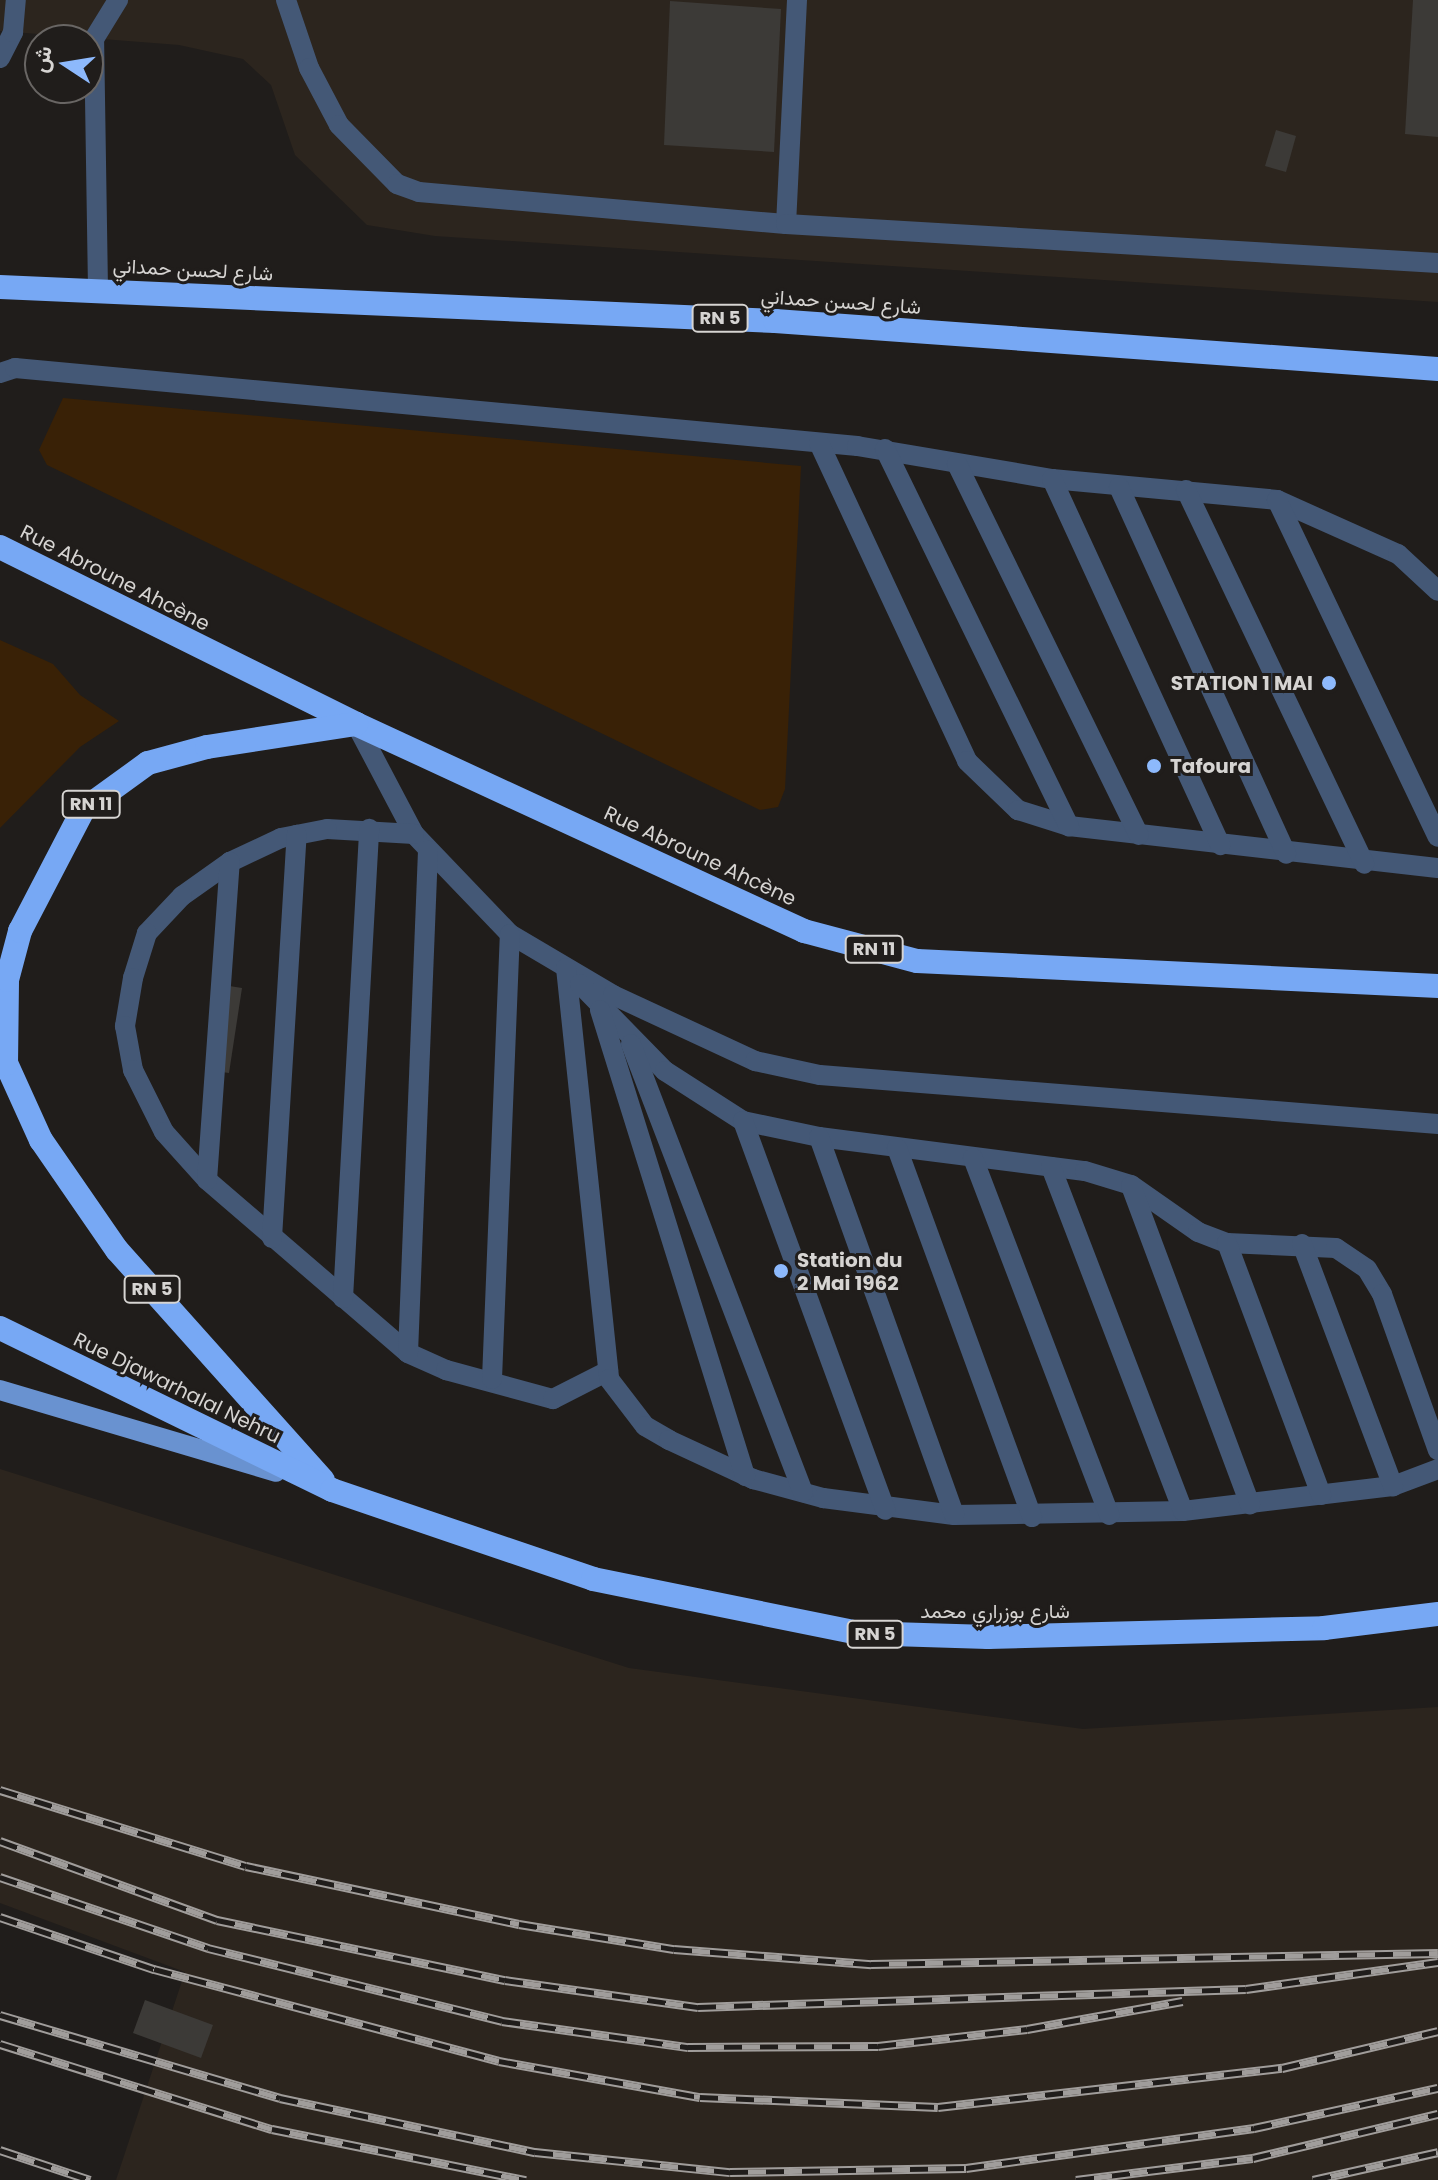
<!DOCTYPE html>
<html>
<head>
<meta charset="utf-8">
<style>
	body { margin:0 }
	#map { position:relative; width:1438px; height:2180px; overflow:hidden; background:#201d1b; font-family:Poppins,Vazirmatn,sans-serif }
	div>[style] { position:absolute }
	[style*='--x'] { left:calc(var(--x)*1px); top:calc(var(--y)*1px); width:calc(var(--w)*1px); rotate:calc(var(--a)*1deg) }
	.built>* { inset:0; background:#2c251e }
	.green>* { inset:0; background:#392106 }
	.building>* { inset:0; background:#3c3a37 }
	.minor>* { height:20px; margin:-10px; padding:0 10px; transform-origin:10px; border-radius:10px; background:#445876 }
	.major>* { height:20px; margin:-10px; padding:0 10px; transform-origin:10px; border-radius:10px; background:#6992d0 }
	.highway>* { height:24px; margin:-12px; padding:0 12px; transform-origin:12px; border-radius:12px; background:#77a8f4 }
	.rail>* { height:9px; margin-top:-4.5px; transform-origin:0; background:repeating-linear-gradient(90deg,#201d1b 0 18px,#a09d9b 0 36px); box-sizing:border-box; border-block:2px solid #a09d9b }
	.dots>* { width:22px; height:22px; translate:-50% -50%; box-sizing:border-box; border:4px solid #201d1b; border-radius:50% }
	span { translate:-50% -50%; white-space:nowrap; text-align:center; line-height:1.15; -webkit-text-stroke:6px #201d1b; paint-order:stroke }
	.shield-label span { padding:2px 6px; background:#201d1b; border:2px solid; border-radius:6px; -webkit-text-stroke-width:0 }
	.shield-label { font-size:18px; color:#d6d4d2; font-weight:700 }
	.street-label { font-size:20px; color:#d6d4d2 }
	.poi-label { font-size:20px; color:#d6d4d2; font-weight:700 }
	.right { translate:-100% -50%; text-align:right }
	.left { translate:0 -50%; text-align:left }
	.north { position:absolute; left:24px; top:24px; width:80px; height:80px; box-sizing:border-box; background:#201d1b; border:2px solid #696664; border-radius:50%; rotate:282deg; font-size:22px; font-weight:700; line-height:32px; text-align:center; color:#d6d4d2 }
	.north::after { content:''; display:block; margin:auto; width:28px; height:36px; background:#8db9fc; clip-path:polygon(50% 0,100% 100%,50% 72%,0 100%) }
</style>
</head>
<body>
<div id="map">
	<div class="built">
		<div style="clip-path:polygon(0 0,1438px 0,1438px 302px,435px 236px,367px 225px,295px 155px,271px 85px,243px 59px,179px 45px,0 31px)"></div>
		<div style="clip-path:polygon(0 1469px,629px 1668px,1083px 1729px,1438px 1707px,1438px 2180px,116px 2180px,185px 1972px,0 1903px)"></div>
	</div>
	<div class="green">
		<div style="clip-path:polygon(63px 398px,801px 466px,785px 789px,778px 807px,760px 810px,47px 465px,39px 450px)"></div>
		<div style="clip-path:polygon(0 640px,53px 664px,80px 695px,119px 721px,80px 747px,0 828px)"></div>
	</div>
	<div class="building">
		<div style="clip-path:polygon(1413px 0,1438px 0,1438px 137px,1405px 134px)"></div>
		<div style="clip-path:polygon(670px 1px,781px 9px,774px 152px,664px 145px)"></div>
		<div style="clip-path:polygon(1276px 130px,1296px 136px,1286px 172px,1265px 166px)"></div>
		<div style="clip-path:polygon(223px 985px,242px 988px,229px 1073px,208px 1070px)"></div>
		<div style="clip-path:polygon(145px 2000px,213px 2025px,201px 2058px,133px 2033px)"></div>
	</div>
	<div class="minor">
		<div style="--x:286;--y:0;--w:72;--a:71.3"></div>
		<div style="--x:309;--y:68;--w:64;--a:62.2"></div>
		<div style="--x:339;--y:125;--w:83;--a:45.5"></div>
		<div style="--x:397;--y:184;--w:23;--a:20"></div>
		<div style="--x:419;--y:192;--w:368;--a:5"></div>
		<div style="--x:797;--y:0;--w:224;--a:92.8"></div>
		<div style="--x:786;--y:224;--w:653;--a:3.42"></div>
		<div style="--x:0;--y:58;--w:29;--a:-63"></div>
		<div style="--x:13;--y:32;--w:32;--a:-85"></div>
		<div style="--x:98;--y:289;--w:250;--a:-90.9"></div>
		<div style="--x:94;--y:39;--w:46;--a:-58.4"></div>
		<div style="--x:0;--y:373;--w:16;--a:-18"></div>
		<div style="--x:15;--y:368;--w:846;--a:5.29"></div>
		<div style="--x:857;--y:446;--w:198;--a:9.6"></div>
		<div style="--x:1052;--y:479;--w:226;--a:5.3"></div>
		<div style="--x:1277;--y:500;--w:133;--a:24.1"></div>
		<div style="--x:1398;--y:554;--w:54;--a:42.8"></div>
		<div style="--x:819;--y:443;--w:351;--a:65"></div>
		<div style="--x:967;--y:761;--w:71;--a:43.9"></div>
		<div style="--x:1018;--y:810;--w:53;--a:17.4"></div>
		<div style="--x:1069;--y:826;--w:371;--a:6.5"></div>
		<div style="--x:885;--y:449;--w:420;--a:64"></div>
		<div style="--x:957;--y:464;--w:413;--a:63.9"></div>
		<div style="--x:1052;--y:479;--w:403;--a:65.3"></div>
		<div style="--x:1119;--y:487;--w:403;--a:65.5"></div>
		<div style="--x:1186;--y:490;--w:414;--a:64.5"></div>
		<div style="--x:1277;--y:500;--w:373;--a:64.5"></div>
		<div style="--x:356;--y:724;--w:124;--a:62.2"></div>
		<div style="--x:414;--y:834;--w:139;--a:46.2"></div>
		<div style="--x:510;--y:934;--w:120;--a:30.6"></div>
		<div style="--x:613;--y:995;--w:157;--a:24.9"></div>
		<div style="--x:755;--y:1061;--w:66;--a:12.2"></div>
		<div style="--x:820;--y:1075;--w:620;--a:4.53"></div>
		<div style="--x:414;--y:834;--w:87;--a:-176.7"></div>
		<div style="--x:327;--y:829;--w:47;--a:168.9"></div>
		<div style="--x:281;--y:838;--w:56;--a:154.8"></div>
		<div style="--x:230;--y:862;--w:59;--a:144.7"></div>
		<div style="--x:182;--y:896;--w:51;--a:133.4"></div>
		<div style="--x:147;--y:933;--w:47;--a:107.3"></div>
		<div style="--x:133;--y:978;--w:49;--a:99.5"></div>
		<div style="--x:125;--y:1026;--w:45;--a:79.7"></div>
		<div style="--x:133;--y:1070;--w:69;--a:63.4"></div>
		<div style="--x:164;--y:1132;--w:64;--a:48.1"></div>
		<div style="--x:207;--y:1180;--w:265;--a:40.7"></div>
		<div style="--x:408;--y:1353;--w:42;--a:24.1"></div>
		<div style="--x:446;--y:1370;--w:111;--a:15.2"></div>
		<div style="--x:553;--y:1399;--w:62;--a:-27"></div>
		<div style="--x:566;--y:968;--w:413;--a:84"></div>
		<div style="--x:609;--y:1379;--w:59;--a:52.5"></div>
		<div style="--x:645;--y:1426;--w:28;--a:30"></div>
		<div style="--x:669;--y:1440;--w:93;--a:24.9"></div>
		<div style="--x:753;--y:1479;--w:73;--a:15.2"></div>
		<div style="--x:823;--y:1498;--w:132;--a:7.4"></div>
		<div style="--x:954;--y:1515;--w:229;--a:-1"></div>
		<div style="--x:1183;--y:1511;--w:211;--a:-6.8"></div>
		<div style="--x:1393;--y:1486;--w:48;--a:-20.7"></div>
		<div style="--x:580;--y:984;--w:122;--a:45.7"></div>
		<div style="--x:665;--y:1071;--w:93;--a:32.7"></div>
		<div style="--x:743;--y:1121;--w:78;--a:11.9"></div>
		<div style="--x:819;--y:1137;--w:268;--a:7.3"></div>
		<div style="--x:1085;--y:1171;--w:48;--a:16.9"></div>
		<div style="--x:1131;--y:1185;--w:82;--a:35"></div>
		<div style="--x:1198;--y:1232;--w:31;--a:21"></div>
		<div style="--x:1227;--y:1243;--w:109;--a:2.6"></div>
		<div style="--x:1336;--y:1248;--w:37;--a:34"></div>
		<div style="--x:1367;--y:1269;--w:29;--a:59"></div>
		<div style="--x:1382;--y:1294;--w:166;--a:70.3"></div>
		<div style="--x:600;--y:1010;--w:488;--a:72.7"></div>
		<div style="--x:631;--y:1044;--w:480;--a:69"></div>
		<div style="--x:743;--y:1121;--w:414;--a:69.9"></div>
		<div style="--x:819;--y:1137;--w:401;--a:70.3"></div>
		<div style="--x:897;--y:1148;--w:393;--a:69.9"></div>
		<div style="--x:973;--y:1158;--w:382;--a:69.1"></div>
		<div style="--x:1051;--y:1167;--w:368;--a:69"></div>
		<div style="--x:207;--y:1180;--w:319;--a:-85.9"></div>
		<div style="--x:1131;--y:1186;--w:340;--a:69.5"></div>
		<div style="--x:272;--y:1238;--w:404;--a:-86.5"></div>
		<div style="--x:1227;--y:1243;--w:269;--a:69.5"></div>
		<div style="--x:1302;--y:1244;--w:259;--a:69.4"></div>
		<div style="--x:343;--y:1298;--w:470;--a:-86.8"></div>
		<div style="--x:408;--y:1353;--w:503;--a:-87.72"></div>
		<div style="--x:492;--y:1379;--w:445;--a:-87.7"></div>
	</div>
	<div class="major">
		<div style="--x:0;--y:1390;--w:288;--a:16.5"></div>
	</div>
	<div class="highway">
		<div style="--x:0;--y:287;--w:776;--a:2.51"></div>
		<div style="--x:775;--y:321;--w:665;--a:4.14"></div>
		<div style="--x:0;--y:547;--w:398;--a:26.4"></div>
		<div style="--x:356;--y:724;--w:494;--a:24.8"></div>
		<div style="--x:804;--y:931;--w:117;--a:14.9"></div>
		<div style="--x:917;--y:961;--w:522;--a:2.75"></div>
		<div style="--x:1;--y:1052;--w:97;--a:65.6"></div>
		<div style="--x:41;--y:1140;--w:134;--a:55.4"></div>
		<div style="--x:117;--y:1250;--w:309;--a:48.2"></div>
		<div style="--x:6;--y:1064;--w:84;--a:-89.3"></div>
		<div style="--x:7;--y:980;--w:51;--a:-75.1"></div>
		<div style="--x:20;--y:931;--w:136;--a:-62.5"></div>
		<div style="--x:83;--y:810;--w:80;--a:-35.9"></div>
		<div style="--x:148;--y:763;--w:61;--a:-15.2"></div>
		<div style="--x:207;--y:747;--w:151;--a:-8.8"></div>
		<div style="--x:0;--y:1328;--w:369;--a:26"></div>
		<div style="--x:332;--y:1490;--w:276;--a:18.8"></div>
		<div style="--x:593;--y:1579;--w:271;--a:11.5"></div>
		<div style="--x:859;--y:1633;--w:129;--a:1.8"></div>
		<div style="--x:988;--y:1637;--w:336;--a:-1.5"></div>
		<div style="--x:1324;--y:1628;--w:115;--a:-7"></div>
	</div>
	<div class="rail">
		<div style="--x:0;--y:1790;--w:257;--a:17.2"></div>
		<div style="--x:246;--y:1866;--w:279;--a:12"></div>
		<div style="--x:519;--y:1924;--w:157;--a:9.2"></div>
		<div style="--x:674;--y:1949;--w:198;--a:4.4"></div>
		<div style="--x:871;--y:1964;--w:567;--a:-1.11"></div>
		<div style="--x:0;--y:1841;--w:231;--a:20"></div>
		<div style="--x:217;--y:1920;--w:294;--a:11.8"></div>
		<div style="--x:505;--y:1980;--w:195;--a:8"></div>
		<div style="--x:698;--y:2007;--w:548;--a:-1.88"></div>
		<div style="--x:1246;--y:1989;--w:194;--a:-8"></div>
		<div style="--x:0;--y:1877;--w:220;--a:18.8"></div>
		<div style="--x:208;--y:1948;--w:303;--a:13.9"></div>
		<div style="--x:502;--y:2021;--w:188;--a:8"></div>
		<div style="--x:688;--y:2047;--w:190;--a:-0.3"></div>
		<div style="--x:878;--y:2046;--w:150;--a:-6.5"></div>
		<div style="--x:1027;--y:2029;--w:158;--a:-10.2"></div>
		<div style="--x:0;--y:1917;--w:163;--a:18.7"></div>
		<div style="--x:154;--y:1969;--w:357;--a:14.9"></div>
		<div style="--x:499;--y:2061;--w:204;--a:10.2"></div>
		<div style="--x:700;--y:2097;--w:238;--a:2.4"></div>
		<div style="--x:938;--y:2107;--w:346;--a:-6.5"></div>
		<div style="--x:1282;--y:2068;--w:160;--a:-13.3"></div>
		<div style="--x:0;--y:2015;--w:292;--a:16.5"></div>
		<div style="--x:280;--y:2098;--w:261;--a:12"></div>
		<div style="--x:535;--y:2152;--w:196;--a:5.9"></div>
		<div style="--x:730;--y:2172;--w:236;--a:-1"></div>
		<div style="--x:966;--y:2168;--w:291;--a:-7.9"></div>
		<div style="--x:1254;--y:2128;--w:188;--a:-12.3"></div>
		<div style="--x:0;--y:2044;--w:285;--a:17.4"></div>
		<div style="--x:272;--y:2129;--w:259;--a:11.4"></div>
		<div style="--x:0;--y:2150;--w:95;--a:18.4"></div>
		<div style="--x:1076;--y:2180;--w:178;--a:-7.1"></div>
		<div style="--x:1253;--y:2158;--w:190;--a:-13.4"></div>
		<div style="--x:1313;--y:2180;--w:128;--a:-12.6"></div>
	</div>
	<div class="dots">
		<div style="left:1329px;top:683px;background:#8db9fc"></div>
		<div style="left:1154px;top:766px;background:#8db9fc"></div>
		<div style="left:781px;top:1271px;background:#8db9fc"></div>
	</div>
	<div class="shield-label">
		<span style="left:720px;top:318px">RN 5</span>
		<span style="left:91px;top:804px">RN 11</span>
		<span style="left:874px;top:949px">RN 11</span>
		<span style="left:152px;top:1289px">RN 5</span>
		<span style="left:875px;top:1634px">RN 5</span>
	</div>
	<div class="street-label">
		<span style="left:193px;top:270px;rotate:3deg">شارع لحسن حمداني</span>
		<span style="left:841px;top:302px;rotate:4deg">شارع لحسن حمداني</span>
		<span style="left:115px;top:578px;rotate:27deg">Rue Abroune Ahcène</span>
		<span style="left:700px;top:856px;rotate:25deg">Rue Abroune Ahcène</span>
		<span style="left:177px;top:1388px;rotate:26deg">Rue Djawarhalal Nehru</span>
		<span style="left:995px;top:1611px">شارع بوزراري محمد</span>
	</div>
	<div class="poi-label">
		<span class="right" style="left:1313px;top:683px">STATION 1 MAI</span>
		<span class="left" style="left:1170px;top:766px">Tafoura</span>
		<span class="left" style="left:797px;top:1272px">Station du<br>2 Mai 1962</span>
	</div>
	<div class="north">ش</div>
</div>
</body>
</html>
